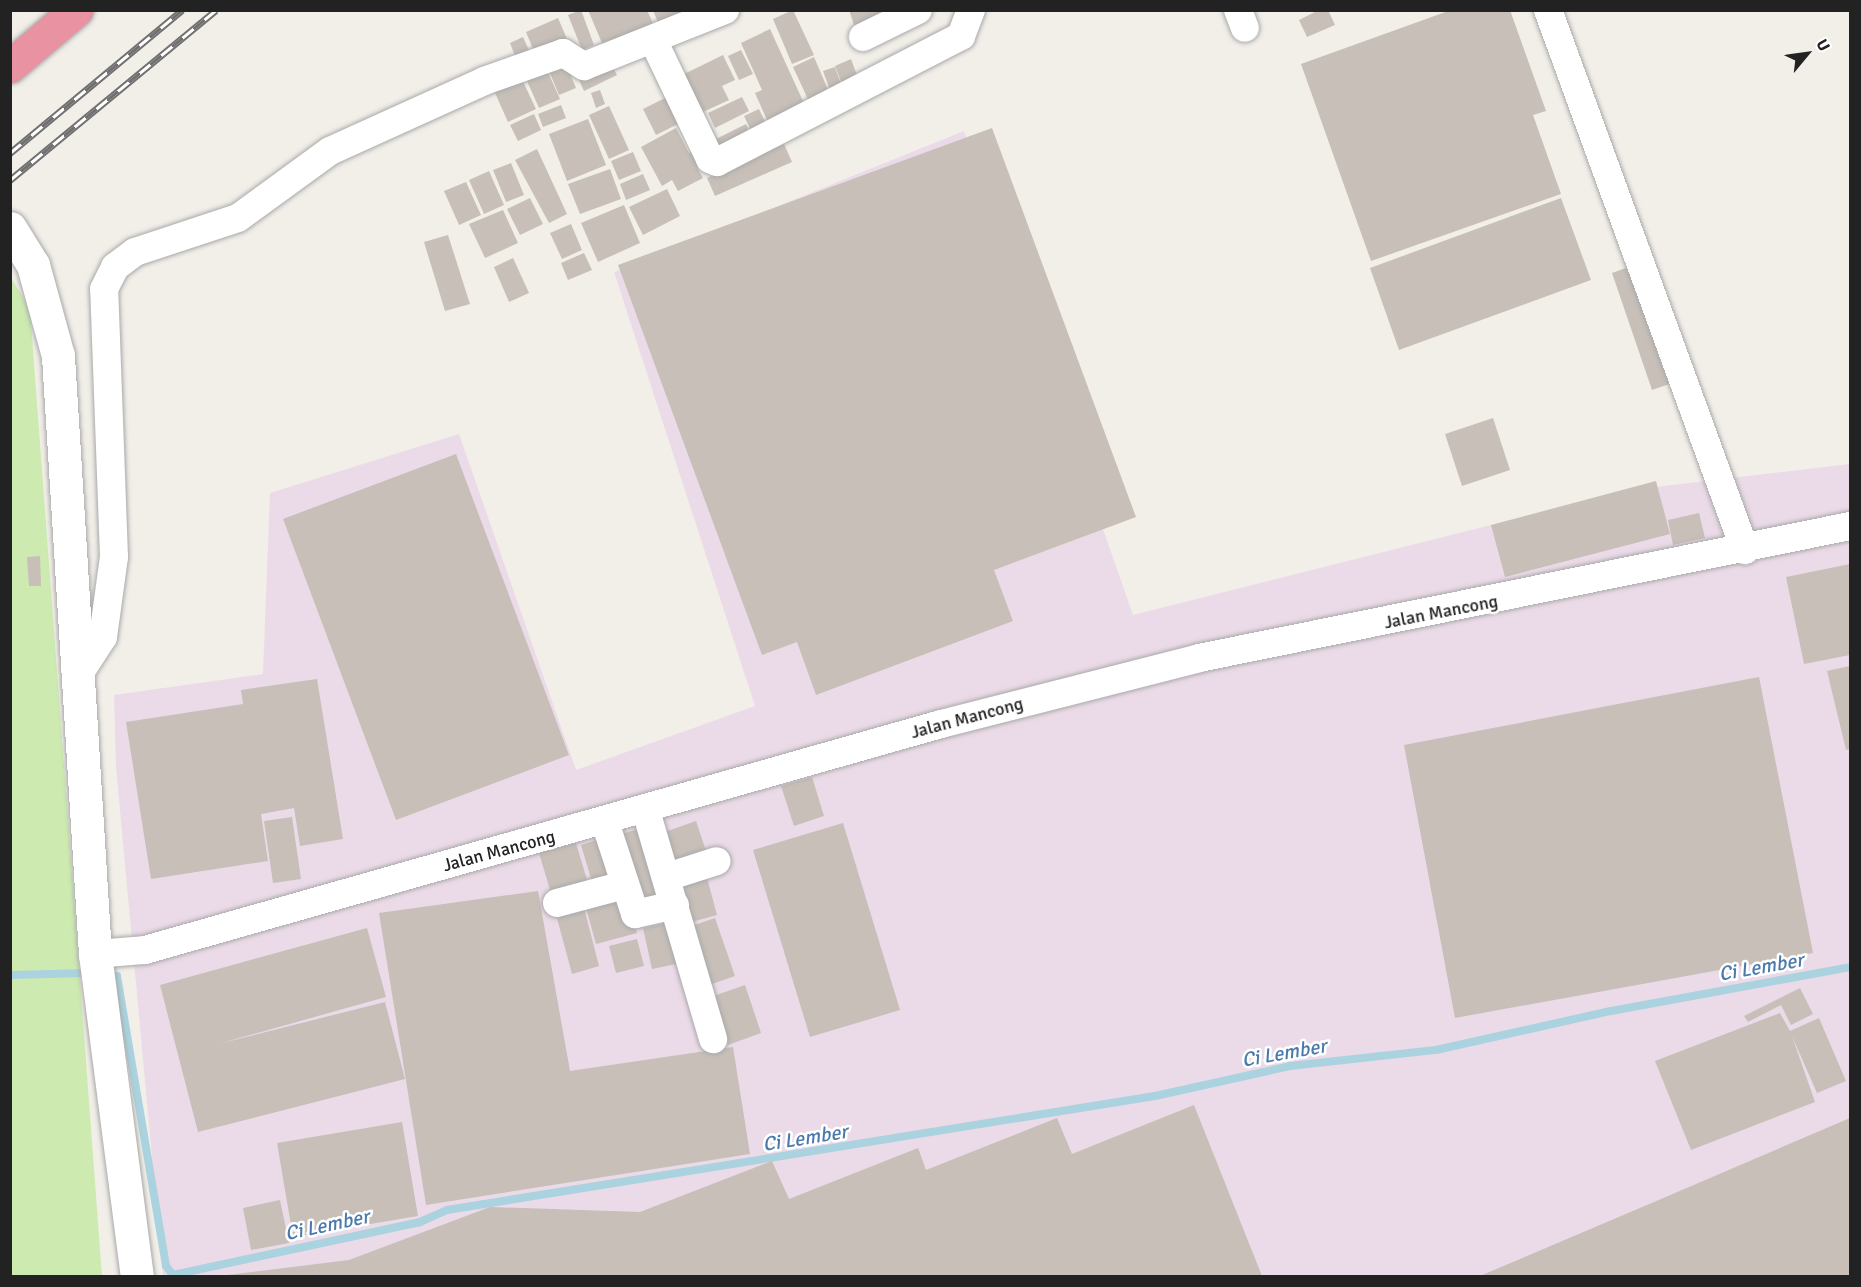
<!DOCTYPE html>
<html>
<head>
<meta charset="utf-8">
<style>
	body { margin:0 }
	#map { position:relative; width:1861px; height:1287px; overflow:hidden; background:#f2efe9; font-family:Signika,sans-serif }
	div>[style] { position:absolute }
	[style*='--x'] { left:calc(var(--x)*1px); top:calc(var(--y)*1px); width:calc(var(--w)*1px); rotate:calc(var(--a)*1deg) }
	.industrial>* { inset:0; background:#ebdbe8 }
	.grass>* { inset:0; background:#cdebb0 }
	.stream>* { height:8px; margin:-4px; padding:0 4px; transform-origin:4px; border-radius:4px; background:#aad3df }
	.building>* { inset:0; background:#c7bfb8 }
	.roads { filter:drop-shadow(0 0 2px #a9a9a9) drop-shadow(0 0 2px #a9a9a9) }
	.minor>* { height:28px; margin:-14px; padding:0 14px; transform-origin:14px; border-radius:14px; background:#fff }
	.tertiary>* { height:33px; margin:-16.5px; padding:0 16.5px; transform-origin:16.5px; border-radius:16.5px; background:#fff }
	.motorway>* { height:33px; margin:-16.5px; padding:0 16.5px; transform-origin:16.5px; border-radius:16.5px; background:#e892a2 }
	.rail>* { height:7px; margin-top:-3.5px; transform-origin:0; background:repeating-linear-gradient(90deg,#fff 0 14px,#707070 0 28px); box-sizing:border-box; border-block:2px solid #707070 }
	span { translate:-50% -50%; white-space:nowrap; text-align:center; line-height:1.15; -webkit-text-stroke:5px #fff; paint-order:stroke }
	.street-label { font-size:18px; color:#222 }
	.water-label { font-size:20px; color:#4a7aab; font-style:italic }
	.frame { position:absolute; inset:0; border:12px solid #222; pointer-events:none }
	.north { position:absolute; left:1777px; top:24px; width:60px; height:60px; -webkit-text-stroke:4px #fff; paint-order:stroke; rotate:61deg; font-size:16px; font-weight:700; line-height:24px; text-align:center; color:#222 }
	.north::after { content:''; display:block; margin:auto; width:21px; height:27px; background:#222; clip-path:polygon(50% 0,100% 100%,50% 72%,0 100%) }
</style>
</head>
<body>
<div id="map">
	<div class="industrial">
		<div style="clip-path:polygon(964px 131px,1133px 615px,1630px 490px,1850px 464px,1850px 1276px,163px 1276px,116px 767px,114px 695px,263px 674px,270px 493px,459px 434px,576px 770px,755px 706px,614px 272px)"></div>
	</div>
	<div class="grass">
		<div style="clip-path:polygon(10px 276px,30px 309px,102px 1276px,11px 1276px)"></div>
	</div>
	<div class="stream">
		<div style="--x:10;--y:975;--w:79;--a:-1.5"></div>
		<div style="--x:107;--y:975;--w:10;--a:6"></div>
		<div style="--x:117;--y:976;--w:294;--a:80.4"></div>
		<div style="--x:166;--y:1266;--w:11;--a:52"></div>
		<div style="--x:173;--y:1275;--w:253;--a:-12.1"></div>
		<div style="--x:420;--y:1222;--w:30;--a:-24"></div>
		<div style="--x:447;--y:1210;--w:717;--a:-9.15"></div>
		<div style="--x:1155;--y:1096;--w:138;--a:-12.5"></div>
		<div style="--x:1290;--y:1066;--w:147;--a:-6.3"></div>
		<div style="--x:1436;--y:1050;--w:179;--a:-12.6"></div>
		<div style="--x:1611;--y:1011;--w:243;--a:-10.4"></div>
	</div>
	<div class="building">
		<div style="clip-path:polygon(581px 10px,594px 45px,582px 50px,568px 15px)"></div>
		<div style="clip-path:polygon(588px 10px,647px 10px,657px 32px,607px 55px)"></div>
		<div style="clip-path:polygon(653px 10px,689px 10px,661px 30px)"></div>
		<div style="clip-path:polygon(793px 10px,814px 55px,792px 64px,773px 19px)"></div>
		<div style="clip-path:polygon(849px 10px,889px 10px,856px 31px)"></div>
		<div style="clip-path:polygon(1319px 10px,1328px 10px,1335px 25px,1307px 37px,1299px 20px)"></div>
		<div style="clip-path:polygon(1451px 10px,1510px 10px,1546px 111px,1533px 115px,1561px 194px,1371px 261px,1301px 64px)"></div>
		<div style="clip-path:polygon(558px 18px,567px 39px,538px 61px,526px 32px)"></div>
		<div style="clip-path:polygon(770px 29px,808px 112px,771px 129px,755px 93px,762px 90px,741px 43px)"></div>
		<div style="clip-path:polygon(523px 37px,531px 55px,517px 61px,510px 43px)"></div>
		<div style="clip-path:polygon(741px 50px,753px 74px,739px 80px,728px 56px)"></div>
		<div style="clip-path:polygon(723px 55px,735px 80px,722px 86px,729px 100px,701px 113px,682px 75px)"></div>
		<div style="clip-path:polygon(563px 57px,576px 88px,559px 95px,546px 64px)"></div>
		<div style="clip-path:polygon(814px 57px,832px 99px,812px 108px,793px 67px)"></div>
		<div style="clip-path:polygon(851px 59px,861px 86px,845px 92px,835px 66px)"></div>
		<div style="clip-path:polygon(609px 60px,617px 75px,584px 91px,577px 76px)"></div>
		<div style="clip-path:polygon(544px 63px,560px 99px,539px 108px,523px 72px)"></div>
		<div style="clip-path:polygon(835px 67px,844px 92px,832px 96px,823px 71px)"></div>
		<div style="clip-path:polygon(518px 71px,536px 109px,508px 122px,491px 84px)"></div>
		<div style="clip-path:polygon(600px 90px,605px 104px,596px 108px,591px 93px)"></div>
		<div style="clip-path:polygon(673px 94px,686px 120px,656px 135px,643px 109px)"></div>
		<div style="clip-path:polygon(742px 97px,749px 111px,715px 128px,708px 113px)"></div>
		<div style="clip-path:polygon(561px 105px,566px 118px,543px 127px,538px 114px)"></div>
		<div style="clip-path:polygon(609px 106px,629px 150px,609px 159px,589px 115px)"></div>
		<div style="clip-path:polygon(759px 109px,769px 130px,754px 137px,744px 116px)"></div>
		<div style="clip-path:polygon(534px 114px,541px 130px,518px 141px,510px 125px)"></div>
		<div style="clip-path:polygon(588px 119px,606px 165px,567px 181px,549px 134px)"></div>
		<div style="clip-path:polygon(746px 124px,753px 140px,724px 154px,716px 139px)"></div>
		<div style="clip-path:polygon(676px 128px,689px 153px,701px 146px,708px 161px,697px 167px,703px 178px,678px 191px,672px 180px,662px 186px,641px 147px)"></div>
		<div style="clip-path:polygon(992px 128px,1136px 517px,994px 570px,1013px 621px,816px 695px,797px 642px,762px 655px,618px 265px)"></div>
		<div style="clip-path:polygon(784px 144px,792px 162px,715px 196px,707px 178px)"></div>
		<div style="clip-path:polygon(537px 149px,567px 214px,549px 223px,515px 160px)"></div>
		<div style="clip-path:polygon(633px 152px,641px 171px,619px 180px,611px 161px)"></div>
		<div style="clip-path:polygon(511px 163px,524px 195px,506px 202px,493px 170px)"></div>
		<div style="clip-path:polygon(610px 169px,621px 199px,580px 214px,568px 184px)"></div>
		<div style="clip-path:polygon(489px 171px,504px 205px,484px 214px,469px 180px)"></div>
		<div style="clip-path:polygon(643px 174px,650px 190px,626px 200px,620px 184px)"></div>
		<div style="clip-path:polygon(466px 182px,481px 215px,459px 225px,444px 191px)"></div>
		<div style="clip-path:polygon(667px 189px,680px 216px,643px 235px,629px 207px)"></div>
		<div style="clip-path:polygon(530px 198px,543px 224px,520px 235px,507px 209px)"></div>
		<div style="clip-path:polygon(1561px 198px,1591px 280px,1399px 350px,1370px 268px)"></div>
		<div style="clip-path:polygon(624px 205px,640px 243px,598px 262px,581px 223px)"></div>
		<div style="clip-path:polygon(503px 210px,518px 243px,485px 258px,469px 224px)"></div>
		<div style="clip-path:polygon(571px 224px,582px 250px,562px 259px,550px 233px)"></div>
		<div style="clip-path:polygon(448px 235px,470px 304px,445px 311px,424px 242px)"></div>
		<div style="clip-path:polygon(584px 253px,592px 270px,568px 280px,561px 263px)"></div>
		<div style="clip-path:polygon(513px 258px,529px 293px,509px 302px,494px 267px)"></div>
		<div style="clip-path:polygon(1637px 264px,1678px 381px,1652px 390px,1612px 273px)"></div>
		<div style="clip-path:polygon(1493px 418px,1510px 470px,1462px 486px,1445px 434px)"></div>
		<div style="clip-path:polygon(456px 454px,569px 755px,396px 820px,283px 519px)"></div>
		<div style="clip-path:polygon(1656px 481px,1670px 534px,1505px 577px,1491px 525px)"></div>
		<div style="clip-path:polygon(1699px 513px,1705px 538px,1673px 545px,1668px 520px)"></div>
		<div style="clip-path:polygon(40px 556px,41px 586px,29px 586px,27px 557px)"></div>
		<div style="clip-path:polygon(1850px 564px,1850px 655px,1804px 664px,1786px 577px)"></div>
		<div style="clip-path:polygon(1850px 666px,1850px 749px,1846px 750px,1827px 671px)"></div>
		<div style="clip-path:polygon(1759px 677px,1813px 953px,1455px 1018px,1404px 745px)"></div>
		<div style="clip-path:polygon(317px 679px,343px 839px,300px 846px,294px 808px,261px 814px,268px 861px,151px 879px,126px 722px,243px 704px,241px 690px)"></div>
		<div style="clip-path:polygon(812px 777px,824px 816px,794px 826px,781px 786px)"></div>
		<div style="clip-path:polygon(292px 817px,301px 879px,273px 883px,264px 821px)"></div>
		<div style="clip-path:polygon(696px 821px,708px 857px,675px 868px,662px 833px)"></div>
		<div style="clip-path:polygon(843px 823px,900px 1010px,810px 1037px,753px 850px)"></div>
		<div style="clip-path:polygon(645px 827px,666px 892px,642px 900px,611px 837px)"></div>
		<div style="clip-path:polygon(607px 837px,619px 877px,593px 885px,581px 845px)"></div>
		<div style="clip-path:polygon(576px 843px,590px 890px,553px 900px,539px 853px)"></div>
		<div style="clip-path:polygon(706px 874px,717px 915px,688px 923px,677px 882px)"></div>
		<div style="clip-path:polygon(624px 886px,637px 933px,596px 944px,583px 897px)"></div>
		<div style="clip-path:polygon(538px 891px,570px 1071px,733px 1047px,750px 1154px,426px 1205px,379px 913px)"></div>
		<div style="clip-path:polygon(582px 900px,599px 966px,572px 974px,554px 907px)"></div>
		<div style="clip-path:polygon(715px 918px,735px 976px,709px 985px,689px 927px)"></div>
		<div style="clip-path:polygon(677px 921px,686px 962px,652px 969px,643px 928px)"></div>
		<div style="clip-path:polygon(367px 928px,386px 997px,218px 1044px,385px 1002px,405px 1079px,198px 1132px,160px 985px)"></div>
		<div style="clip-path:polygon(637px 939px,644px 966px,616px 973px,609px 946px)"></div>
		<div style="clip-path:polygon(745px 985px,761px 1033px,728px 1045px,711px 997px)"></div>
		<div style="clip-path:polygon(1800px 988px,1813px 1014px,1791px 1025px,1781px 1005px,1748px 1022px,1744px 1016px)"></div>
		<div style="clip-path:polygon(1780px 1013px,1790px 1031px,1819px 1018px,1846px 1081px,1817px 1093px,1792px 1036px,1815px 1102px,1691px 1150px,1655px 1061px)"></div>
		<div style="clip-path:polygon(1194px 1105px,1262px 1276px,219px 1276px,349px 1260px,490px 1207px,640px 1212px,772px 1161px,789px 1199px,918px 1148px,926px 1170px,1057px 1118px,1072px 1154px)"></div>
		<div style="clip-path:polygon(1850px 1118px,1850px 1276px,1480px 1276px,1654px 1202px)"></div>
		<div style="clip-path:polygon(402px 1122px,418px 1216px,293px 1237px,277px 1143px)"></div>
		<div style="clip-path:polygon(280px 1200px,289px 1243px,251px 1250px,243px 1208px)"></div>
	</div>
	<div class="roads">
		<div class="minor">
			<div style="--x:1238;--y:10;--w:19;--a:69"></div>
			<div style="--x:1548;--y:10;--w:575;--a:69.96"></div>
			<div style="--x:863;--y:37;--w:61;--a:-26.1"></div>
			<div style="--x:653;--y:40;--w:132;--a:64.4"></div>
			<div style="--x:710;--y:159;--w:8;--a:23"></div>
			<div style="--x:717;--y:162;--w:275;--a:-27.3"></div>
			<div style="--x:961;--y:36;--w:28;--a:-69"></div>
			<div style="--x:81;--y:671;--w:40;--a:-57.1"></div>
			<div style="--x:103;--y:637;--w:81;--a:-82.2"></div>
			<div style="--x:114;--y:557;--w:268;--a:-92.1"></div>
			<div style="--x:104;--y:289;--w:25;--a:-63"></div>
			<div style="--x:115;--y:267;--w:25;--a:-37"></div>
			<div style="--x:135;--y:252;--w:108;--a:-18.3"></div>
			<div style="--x:238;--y:218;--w:114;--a:-36.1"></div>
			<div style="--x:330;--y:151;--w:169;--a:-24.4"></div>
			<div style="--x:484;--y:81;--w:84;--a:-19.5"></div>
			<div style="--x:563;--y:53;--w:25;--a:32"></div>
			<div style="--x:584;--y:66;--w:152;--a:-21.7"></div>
			<div style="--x:646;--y:811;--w:238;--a:73.6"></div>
			<div style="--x:605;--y:822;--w:97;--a:71.9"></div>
			<div style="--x:635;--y:914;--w:41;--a:-12.7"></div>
			<div style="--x:667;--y:877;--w:52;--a:-17.7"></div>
			<div style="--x:557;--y:903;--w:69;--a:-15"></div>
			<div style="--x:95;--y:954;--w:50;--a:-4.6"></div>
			<div style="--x:145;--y:950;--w:827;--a:-15.85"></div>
			<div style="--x:941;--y:724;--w:266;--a:-14.3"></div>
			<div style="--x:1199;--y:658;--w:664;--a:-11.46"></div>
		</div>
		<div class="tertiary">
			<div style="--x:10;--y:228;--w:44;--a:58.1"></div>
			<div style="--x:33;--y:265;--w:94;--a:74.6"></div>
			<div style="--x:58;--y:356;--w:599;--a:86.46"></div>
			<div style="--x:95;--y:954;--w:325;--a:82.6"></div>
		</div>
		<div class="motorway">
			<div style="--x:10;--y:66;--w:87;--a:-40.3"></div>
		</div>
	</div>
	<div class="rail">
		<div style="--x:10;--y:153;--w:224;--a:-39.7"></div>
		<div style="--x:10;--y:180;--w:267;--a:-39.5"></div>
	</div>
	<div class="street-label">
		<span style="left:1441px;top:612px;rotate:-11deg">Jalan Mancong</span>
		<span style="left:967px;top:718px;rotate:-15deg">Jalan Mancong</span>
		<span style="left:499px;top:851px;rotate:-15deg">Jalan Mancong</span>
	</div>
	<div class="water-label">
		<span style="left:1761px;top:967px;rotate:-10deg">Ci Lember</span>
		<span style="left:1284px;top:1053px;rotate:-10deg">Ci Lember</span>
		<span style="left:805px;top:1138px;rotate:-9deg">Ci Lember</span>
		<span style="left:327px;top:1225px;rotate:-12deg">Ci Lember</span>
	</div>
	<div class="frame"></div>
	<div class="north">U</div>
</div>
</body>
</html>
